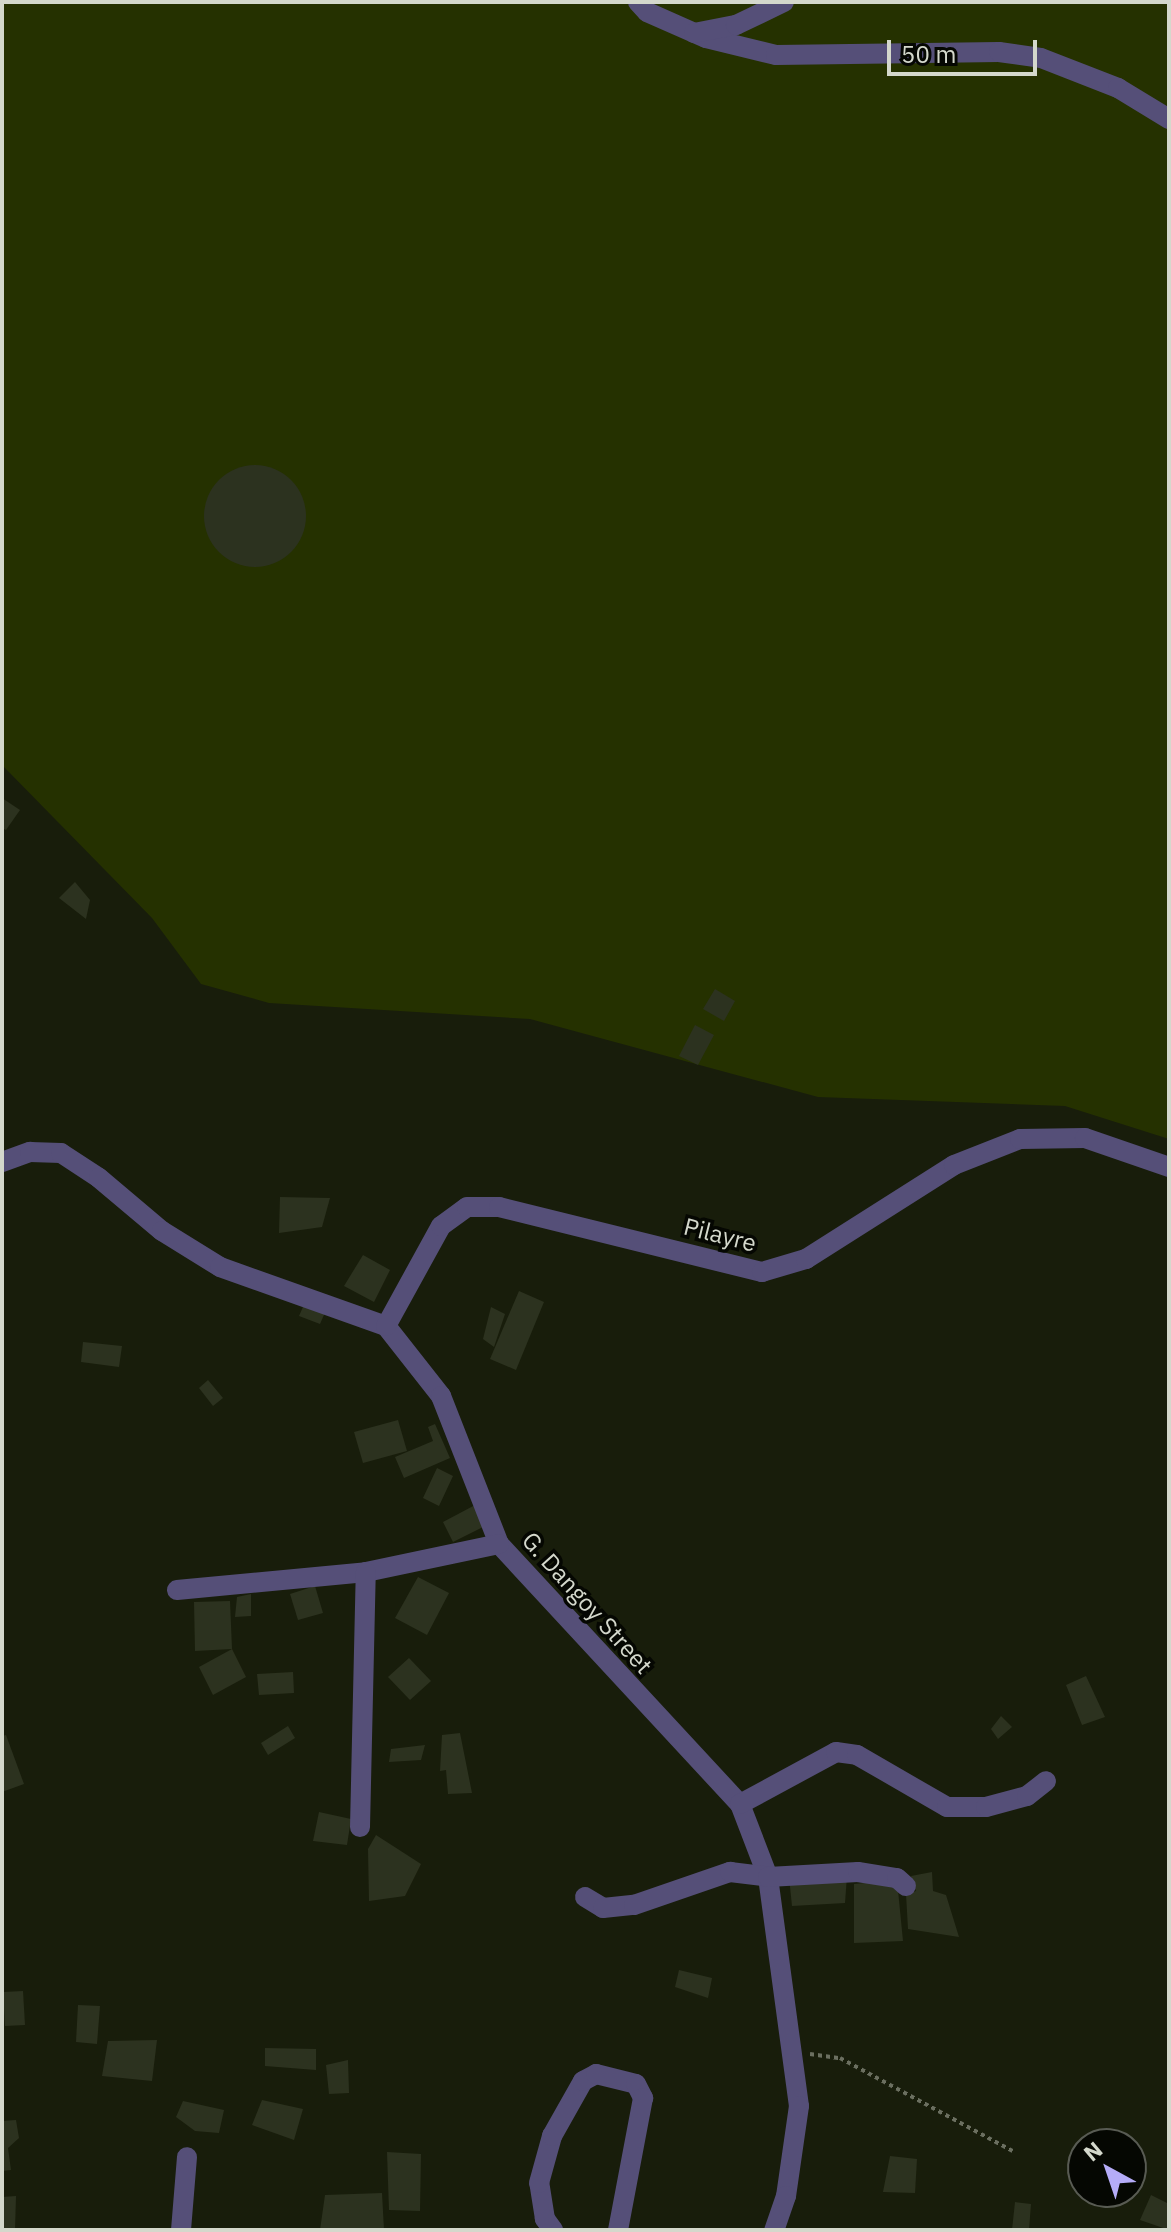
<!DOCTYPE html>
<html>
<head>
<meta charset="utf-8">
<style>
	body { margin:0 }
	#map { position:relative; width:1171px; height:2232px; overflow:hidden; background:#181d0b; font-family:"IBM Plex Sans",sans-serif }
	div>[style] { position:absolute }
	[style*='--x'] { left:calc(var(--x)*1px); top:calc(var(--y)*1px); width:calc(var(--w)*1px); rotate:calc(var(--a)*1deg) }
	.green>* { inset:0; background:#253100 }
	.building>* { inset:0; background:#2c321f }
	.round { border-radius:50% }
	.path>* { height:4px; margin-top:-2px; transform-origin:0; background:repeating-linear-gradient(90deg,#6b6f60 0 4px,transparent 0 8px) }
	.minor>* { height:20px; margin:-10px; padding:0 10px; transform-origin:10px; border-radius:10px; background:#554f78 }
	span { translate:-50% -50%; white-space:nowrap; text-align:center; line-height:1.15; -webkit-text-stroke:7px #050702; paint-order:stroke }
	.street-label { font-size:24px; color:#d4d8cc }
	.frame { position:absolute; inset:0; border:4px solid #d4d8cc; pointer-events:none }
	.north { position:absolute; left:1067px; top:2128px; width:80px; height:80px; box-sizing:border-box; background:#050702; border:2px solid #585b53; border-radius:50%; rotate:320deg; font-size:22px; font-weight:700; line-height:32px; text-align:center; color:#d4d8cc }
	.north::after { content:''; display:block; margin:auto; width:28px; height:36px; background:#b5acf8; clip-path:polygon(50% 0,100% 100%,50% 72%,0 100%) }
	.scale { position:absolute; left:887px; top:40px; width:150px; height:36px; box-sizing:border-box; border:4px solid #d4d8cc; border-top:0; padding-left:10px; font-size:24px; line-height:28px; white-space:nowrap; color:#d4d8cc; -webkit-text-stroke:6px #050702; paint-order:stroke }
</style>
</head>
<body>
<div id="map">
	<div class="green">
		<div style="clip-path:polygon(2px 2px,1169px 2px,1169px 1139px,1065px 1106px,818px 1097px,530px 1019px,269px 1003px,201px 984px,152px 918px,2px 765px)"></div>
	</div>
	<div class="building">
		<div class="round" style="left:204px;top:465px;width:102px;height:102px"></div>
		<div style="clip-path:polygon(2px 798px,20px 810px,6px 830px,2px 828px)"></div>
		<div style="clip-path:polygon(75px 882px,90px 900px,86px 919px,59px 898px)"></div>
		<div style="clip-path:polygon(715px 989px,735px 1001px,724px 1021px,703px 1009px)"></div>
		<div style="clip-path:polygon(695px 1025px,714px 1035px,698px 1065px,679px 1056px)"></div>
		<div style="clip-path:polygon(280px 1197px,330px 1198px,322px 1227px,279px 1233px)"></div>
		<div style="clip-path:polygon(363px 1255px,390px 1270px,374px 1302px,344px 1286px)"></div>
		<div style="clip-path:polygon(519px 1291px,544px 1302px,516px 1370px,490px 1359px)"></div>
		<div style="clip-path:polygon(306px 1300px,327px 1308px,320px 1324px,299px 1316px)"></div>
		<div style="clip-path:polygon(491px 1307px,505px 1314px,494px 1347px,483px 1339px)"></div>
		<div style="clip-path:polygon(83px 1342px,122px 1346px,119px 1367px,81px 1362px)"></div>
		<div style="clip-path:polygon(208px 1380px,223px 1398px,213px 1406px,199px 1388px)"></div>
		<div style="clip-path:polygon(398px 1420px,407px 1451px,363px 1463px,354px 1432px)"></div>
		<div style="clip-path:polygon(435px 1424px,450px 1458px,404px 1478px,395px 1457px,433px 1441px,428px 1427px)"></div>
		<div style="clip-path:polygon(437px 1468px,453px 1476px,439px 1506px,423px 1498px)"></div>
		<div style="clip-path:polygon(477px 1504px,487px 1525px,453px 1542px,443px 1522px)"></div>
		<div style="clip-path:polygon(418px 1577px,449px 1593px,427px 1635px,395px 1618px)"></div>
		<div style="clip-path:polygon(315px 1586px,323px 1613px,298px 1620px,290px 1594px)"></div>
		<div style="clip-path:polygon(251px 1594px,251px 1616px,235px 1617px,237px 1597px)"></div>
		<div style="clip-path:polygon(230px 1601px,232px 1649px,195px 1651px,194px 1602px)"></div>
		<div style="clip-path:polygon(232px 1649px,246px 1677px,213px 1695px,199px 1667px)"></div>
		<div style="clip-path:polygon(409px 1658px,431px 1681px,410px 1700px,388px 1677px)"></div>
		<div style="clip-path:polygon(293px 1672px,294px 1693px,259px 1695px,257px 1674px)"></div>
		<div style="clip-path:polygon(1086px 1676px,1105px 1717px,1082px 1725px,1066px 1685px)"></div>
		<div style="clip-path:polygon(1001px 1716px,1012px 1727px,998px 1739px,991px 1729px)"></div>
		<div style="clip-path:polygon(288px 1726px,295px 1738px,268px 1755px,261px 1743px)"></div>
		<div style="clip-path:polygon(460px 1733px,472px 1793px,448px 1794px,446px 1770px,440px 1771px,442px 1735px)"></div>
		<div style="clip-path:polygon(6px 1735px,24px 1784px,2px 1792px,2px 1736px)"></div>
		<div style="clip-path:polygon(425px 1745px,421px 1760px,389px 1762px,391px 1749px)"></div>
		<div style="clip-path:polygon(319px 1812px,351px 1819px,347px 1845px,313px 1841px)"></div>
		<div style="clip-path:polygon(376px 1835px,421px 1864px,405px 1896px,369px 1901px,368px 1849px)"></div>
		<div style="clip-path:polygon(932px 1872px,933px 1891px,946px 1895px,959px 1937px,908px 1929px,906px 1894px,916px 1891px,911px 1876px)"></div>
		<div style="clip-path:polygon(847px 1876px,845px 1903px,792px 1906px,789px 1877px)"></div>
		<div style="clip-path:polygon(897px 1880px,903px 1941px,854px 1943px,854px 1884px)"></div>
		<div style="clip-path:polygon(679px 1970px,712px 1978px,708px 1998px,675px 1987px)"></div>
		<div style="clip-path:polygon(23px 1991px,25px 2025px,5px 2026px,3px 1992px)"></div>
		<div style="clip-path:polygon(78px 2005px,100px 2006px,97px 2044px,76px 2042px)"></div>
		<div style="clip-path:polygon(157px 2040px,152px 2081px,102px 2076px,108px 2041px)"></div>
		<div style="clip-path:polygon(265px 2048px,316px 2049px,316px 2070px,265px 2066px)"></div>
		<div style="clip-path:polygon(348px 2060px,349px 2093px,329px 2094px,326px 2065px)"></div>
		<div style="clip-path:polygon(262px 2100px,303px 2109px,294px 2140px,252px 2125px)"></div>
		<div style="clip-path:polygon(183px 2101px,224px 2110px,219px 2133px,195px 2131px,176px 2117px)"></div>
		<div style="clip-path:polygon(16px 2120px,19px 2138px,8px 2148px,11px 2170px,2px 2171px,2px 2121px)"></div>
		<div style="clip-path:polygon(387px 2152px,421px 2154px,420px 2211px,389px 2210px)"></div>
		<div style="clip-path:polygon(890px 2156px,917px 2159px,915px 2193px,883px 2192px)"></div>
		<div style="clip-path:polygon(382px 2193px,384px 2230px,320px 2230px,325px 2195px)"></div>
		<div style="clip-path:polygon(1151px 2195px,1169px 2204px,1169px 2230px,1140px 2220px)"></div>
		<div style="clip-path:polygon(16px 2196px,15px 2230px,2px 2230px,2px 2197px)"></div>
		<div style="clip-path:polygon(1015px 2202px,1031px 2204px,1029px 2230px,1012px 2230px)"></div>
	</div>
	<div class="path">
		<div style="--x:810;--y:2054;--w:30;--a:8"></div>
		<div style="--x:840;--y:2058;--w:196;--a:28.3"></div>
	</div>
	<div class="minor">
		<div style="--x:638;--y:2;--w:13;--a:48"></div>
		<div style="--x:647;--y:12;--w:64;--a:23.8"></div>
		<div style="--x:706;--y:38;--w:72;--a:13.7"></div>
		<div style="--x:776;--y:55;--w:223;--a:-0.8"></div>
		<div style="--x:999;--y:52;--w:42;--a:8.1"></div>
		<div style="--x:1041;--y:58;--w:83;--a:21.3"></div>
		<div style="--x:1118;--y:88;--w:60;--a:31.3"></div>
		<div style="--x:694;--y:33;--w:43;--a:-10.8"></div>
		<div style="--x:736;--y:25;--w:53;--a:-25.6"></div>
		<div style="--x:2;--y:1162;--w:30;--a:-20"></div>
		<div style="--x:30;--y:1152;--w:31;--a:2"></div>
		<div style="--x:61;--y:1153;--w:45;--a:33.3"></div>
		<div style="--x:99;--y:1178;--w:82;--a:40.1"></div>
		<div style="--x:162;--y:1231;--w:68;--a:31.8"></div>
		<div style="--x:220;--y:1267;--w:176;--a:19.6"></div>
		<div style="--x:386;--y:1326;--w:89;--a:51.8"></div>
		<div style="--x:441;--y:1396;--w:159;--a:68.6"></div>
		<div style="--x:499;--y:1544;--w:355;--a:47.2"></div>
		<div style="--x:740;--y:1804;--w:78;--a:69"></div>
		<div style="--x:768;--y:1877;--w:231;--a:82.3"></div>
		<div style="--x:799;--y:2106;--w:91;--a:98.2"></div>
		<div style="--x:786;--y:2196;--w:36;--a:109"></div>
		<div style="--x:386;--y:1326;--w:114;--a:-61.2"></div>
		<div style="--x:441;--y:1226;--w:32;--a:-36"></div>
		<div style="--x:467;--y:1207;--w:32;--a:0"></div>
		<div style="--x:499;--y:1207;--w:271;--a:13.9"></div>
		<div style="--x:762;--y:1272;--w:46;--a:-16.5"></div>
		<div style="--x:806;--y:1259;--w:175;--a:-32.4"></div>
		<div style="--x:954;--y:1165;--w:71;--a:-21.5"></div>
		<div style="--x:1020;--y:1139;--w:65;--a:-0.9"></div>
		<div style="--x:1085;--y:1138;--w:89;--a:19"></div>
		<div style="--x:177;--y:1590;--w:190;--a:-5.4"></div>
		<div style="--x:366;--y:1572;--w:136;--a:-11.9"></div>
		<div style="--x:740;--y:1804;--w:109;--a:-28.4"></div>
		<div style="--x:836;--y:1752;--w:21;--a:8"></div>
		<div style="--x:857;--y:1755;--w:104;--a:30"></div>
		<div style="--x:947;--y:1807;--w:39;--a:0"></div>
		<div style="--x:986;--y:1807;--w:42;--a:-15"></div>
		<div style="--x:1027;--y:1796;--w:24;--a:-38"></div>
		<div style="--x:360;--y:1827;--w:255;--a:-88.7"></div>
		<div style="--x:585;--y:1897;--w:21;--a:31"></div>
		<div style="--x:603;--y:1908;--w:31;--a:-6"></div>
		<div style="--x:634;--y:1905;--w:102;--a:-19"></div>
		<div style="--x:730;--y:1872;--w:38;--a:7"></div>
		<div style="--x:768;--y:1877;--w:90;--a:-3.2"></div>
		<div style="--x:858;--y:1872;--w:39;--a:9"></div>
		<div style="--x:897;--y:1878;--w:12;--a:42"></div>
		<div style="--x:181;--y:2230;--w:73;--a:-85.3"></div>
		<div style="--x:553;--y:2230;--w:14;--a:-126"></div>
		<div style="--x:545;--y:2219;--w:36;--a:-99"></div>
		<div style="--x:539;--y:2183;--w:49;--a:-74.5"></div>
		<div style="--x:552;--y:2136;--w:63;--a:-60.6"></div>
		<div style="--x:583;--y:2081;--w:15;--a:-28"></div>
		<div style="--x:596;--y:2074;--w:41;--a:14"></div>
		<div style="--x:636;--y:2084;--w:16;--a:63"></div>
		<div style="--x:643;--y:2098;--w:134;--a:100.7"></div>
	</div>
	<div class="street-label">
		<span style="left:720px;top:1235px;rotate:14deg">Pilayre</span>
		<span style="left:587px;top:1603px;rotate:48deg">G. Dangoy Street</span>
	</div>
	<div class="frame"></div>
	<div class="north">N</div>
	<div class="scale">50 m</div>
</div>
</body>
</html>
